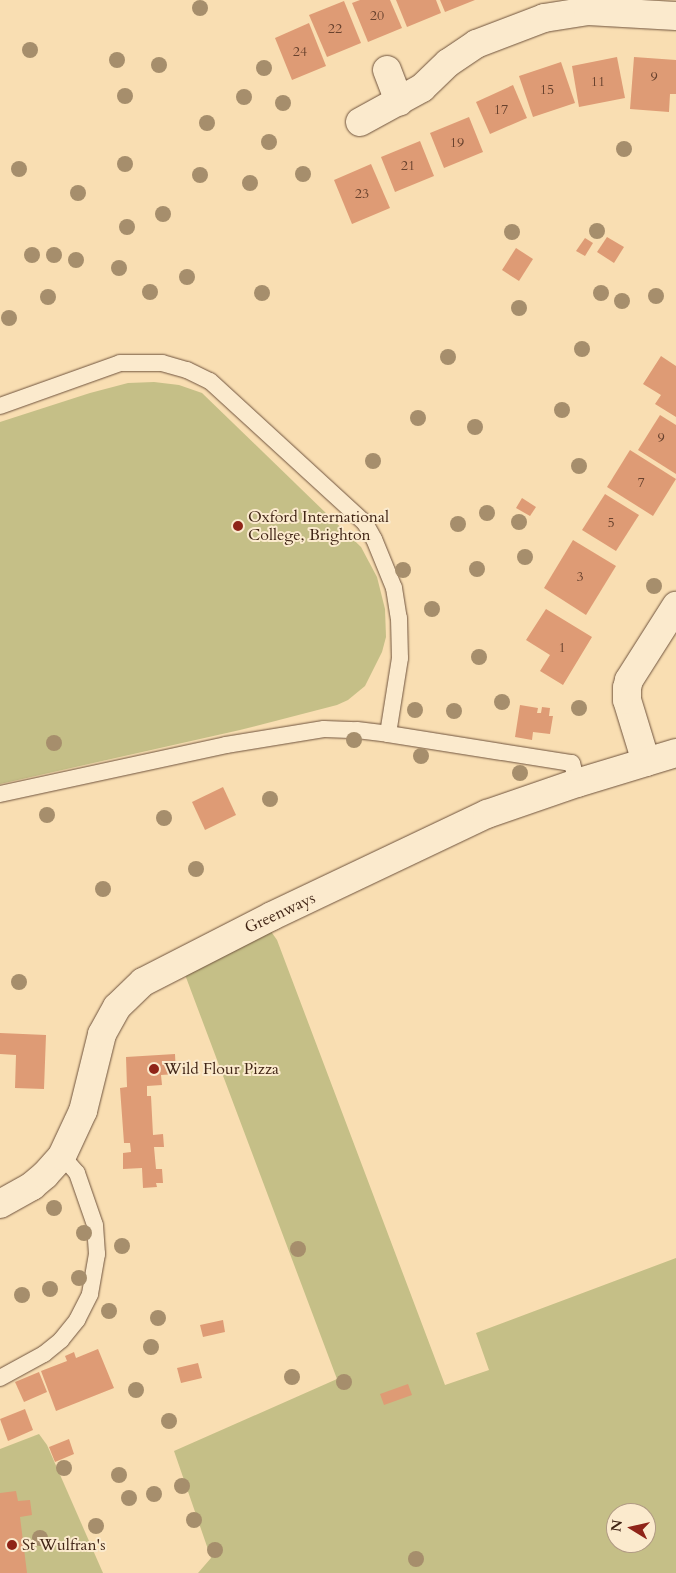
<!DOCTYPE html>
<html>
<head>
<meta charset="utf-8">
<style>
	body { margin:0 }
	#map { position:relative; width:676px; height:1573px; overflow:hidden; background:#f9deb2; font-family:Cardo,serif }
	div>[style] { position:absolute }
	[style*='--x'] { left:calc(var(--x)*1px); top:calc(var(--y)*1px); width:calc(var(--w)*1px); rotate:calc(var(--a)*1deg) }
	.green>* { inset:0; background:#c5bf87 }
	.building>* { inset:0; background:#de9b75 }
	.roads { filter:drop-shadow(0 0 1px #6f533d) drop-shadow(0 0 1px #6f533d) }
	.lane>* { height:16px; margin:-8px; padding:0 8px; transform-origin:8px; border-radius:8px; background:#fbeacd }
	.street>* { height:28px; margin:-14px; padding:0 14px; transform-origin:14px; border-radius:14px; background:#fbeacd }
	.secondary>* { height:28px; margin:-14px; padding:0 14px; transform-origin:14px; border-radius:14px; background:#fbeacd }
	.trees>* { width:16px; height:16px; margin:-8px; border-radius:50%; background:#a68e6c }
	.dots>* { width:14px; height:14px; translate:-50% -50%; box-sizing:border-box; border:2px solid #fbeacd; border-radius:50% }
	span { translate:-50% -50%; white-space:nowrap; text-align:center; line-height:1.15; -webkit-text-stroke:4px #fbeacd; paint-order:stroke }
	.number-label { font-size:14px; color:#68422e }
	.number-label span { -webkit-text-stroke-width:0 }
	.poi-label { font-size:16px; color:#412516 }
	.left { translate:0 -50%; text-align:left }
	.street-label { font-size:16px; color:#412516 }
	.north { position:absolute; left:606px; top:1503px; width:50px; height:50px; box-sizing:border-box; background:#fbeacd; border:1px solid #b19b84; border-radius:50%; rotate:279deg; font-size:14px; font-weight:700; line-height:20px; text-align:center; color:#412516 }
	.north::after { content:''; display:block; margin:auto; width:18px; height:22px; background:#8f2418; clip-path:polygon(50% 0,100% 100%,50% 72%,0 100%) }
</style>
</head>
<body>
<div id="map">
	<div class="green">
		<div style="clip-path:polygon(154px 382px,179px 385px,202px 393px,361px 547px,377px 577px,385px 609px,386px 637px,382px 652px,365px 686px,348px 700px,337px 705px,240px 730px,0 784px,0 422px,90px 393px,128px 383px)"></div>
		<div style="clip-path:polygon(evenodd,270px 930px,277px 940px,445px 1385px,489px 1370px,476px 1333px,676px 1258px,676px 1573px,198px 1573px,211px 1558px,174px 1451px,337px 1379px,184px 972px,270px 930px,616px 1513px,646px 1513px,646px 1543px,616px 1543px,616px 1513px)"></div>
		<div style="clip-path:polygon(39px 1434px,47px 1445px,103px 1573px,0 1573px,0 1449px)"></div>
	</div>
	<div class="building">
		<div style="clip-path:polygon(360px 0,390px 0,402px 28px,368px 42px,352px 3px)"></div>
		<div style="clip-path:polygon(396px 0,436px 0,441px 13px,407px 27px)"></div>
		<div style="clip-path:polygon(440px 0,475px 0,445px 12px)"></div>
		<div style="clip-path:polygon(344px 1px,361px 43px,327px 57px,309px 15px)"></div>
		<div style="clip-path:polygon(309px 23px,326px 66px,292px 80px,275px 38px)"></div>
		<div style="clip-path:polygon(617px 57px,625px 98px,579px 107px,572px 66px)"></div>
		<div style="clip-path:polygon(634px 57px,676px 60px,676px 94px,670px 94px,669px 112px,630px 109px)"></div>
		<div style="clip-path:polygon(561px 62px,575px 103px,533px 117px,519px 76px)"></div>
		<div style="clip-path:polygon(513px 85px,527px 118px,490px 134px,476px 102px)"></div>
		<div style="clip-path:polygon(469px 117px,483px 152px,444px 168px,430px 133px)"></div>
		<div style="clip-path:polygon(420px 141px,434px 176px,395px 192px,381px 157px)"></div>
		<div style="clip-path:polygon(371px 164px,390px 208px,352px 224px,334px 180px)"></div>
		<div style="clip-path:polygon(607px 237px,624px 247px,614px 263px,597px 252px)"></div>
		<div style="clip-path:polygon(585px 238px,593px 243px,585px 256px,576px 251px)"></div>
		<div style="clip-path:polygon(516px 248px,533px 259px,519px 281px,502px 270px)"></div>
		<div style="clip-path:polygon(661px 356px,676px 366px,676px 417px,655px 404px,661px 395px,643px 384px)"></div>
		<div style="clip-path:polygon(660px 415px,676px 425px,676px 474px,638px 450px)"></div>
		<div style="clip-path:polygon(630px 450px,676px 479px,653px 516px,607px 487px)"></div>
		<div style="clip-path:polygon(605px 494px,639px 515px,616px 551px,582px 530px)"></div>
		<div style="clip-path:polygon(522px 498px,536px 507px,530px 516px,516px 508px)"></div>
		<div style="clip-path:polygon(573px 540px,616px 566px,586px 615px,544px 588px)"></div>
		<div style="clip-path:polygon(546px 609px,592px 637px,563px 685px,540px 671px,550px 655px,526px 640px)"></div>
		<div style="clip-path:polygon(520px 705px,538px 708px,537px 713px,541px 713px,542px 707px,550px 708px,549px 716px,553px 716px,550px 734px,533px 732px,532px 740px,515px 737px)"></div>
		<div style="clip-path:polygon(223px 787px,236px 815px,205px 830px,192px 802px)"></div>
		<div style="clip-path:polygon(0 1033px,46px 1035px,44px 1089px,15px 1088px,16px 1055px,0 1054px)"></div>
		<div style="clip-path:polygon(175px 1054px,176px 1074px,161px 1075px,162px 1085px,147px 1086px,147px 1096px,151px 1096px,153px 1135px,163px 1134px,164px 1147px,154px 1147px,156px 1169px,162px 1169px,163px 1183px,156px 1183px,157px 1187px,143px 1188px,142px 1168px,123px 1169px,123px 1153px,131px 1152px,130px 1143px,124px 1143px,120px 1088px,127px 1087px,126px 1057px)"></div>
		<div style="clip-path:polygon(223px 1320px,225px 1332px,203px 1337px,200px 1325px)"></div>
		<div style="clip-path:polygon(98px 1349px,114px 1388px,56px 1411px,41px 1371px,67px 1361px,65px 1356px,74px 1352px,76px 1358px)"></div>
		<div style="clip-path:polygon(198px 1363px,202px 1378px,181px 1383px,177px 1368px)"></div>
		<div style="clip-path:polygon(39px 1372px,47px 1392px,24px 1402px,15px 1382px)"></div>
		<div style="clip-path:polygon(408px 1384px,412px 1395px,384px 1405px,380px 1394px)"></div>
		<div style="clip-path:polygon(25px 1409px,33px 1430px,8px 1441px,0 1419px)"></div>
		<div style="clip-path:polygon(69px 1439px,74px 1454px,55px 1462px,49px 1447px)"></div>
		<div style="clip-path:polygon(16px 1491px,18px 1501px,30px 1500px,32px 1515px,20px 1517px,27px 1573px,0 1573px,0 1493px)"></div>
	</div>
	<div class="roads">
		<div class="lane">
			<div style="--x:0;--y:406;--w:127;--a:-19.7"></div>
			<div style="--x:120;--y:363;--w:42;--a:0"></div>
			<div style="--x:162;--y:363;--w:26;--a:16"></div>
			<div style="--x:187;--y:370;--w:25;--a:26"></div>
			<div style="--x:210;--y:381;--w:210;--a:42.5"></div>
			<div style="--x:365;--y:523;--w:18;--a:61"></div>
			<div style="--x:374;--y:539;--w:53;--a:67.8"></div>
			<div style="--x:394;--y:588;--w:30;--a:81"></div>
			<div style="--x:399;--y:618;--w:40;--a:88.6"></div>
			<div style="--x:400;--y:658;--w:77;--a:99"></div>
			<div style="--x:0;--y:794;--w:231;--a:-12.2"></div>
			<div style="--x:226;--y:745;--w:99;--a:-9.3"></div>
			<div style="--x:324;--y:729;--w:33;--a:2"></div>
			<div style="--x:357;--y:730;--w:31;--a:7"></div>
			<div style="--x:388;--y:734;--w:186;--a:9"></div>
			<div style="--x:572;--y:763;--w:21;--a:76"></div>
			<div style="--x:0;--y:1378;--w:50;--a:-28.6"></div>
			<div style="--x:44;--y:1354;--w:22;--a:-39"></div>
			<div style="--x:61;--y:1340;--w:26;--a:-51"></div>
			<div style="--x:77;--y:1320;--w:29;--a:-63"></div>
			<div style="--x:90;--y:1294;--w:41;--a:-80.1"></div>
			<div style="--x:97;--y:1254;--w:29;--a:-94"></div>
			<div style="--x:95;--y:1225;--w:55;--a:-109.1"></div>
			<div style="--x:77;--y:1173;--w:23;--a:-131"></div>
		</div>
		<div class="street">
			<div style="--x:387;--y:70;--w:34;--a:69"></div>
			<div style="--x:360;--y:122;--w:71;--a:-28.7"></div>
			<div style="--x:422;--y:88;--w:36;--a:-44"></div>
			<div style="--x:448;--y:63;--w:34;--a:-34"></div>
			<div style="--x:476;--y:44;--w:73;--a:-20.9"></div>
			<div style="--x:544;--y:18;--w:45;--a:-9"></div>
			<div style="--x:588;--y:11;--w:88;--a:3.3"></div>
			<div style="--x:646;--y:762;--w:65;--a:-107"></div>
			<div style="--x:627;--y:700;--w:12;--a:-90"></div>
			<div style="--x:627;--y:688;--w:8;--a:-76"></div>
			<div style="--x:629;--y:680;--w:88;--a:-57.6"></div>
		</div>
		<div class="secondary">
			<div style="--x:0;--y:1204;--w:37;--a:-29"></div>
			<div style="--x:32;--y:1186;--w:17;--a:-40"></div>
			<div style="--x:45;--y:1175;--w:25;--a:-48"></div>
			<div style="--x:62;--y:1156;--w:50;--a:-65"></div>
			<div style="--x:83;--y:1111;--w:79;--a:-76.1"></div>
			<div style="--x:102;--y:1034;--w:31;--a:-61"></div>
			<div style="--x:117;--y:1007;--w:36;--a:-44"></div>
			<div style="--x:143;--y:982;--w:145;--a:-27.1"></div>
			<div style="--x:272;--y:916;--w:238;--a:-25.4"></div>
			<div style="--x:487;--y:814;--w:95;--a:-19"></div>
			<div style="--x:577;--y:783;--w:103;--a:-16.9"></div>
		</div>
	</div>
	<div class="trees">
		<div style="left:200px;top:8px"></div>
		<div style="left:30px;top:50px"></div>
		<div style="left:117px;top:60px"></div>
		<div style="left:159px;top:65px"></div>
		<div style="left:264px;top:68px"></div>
		<div style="left:125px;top:96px"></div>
		<div style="left:244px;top:97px"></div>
		<div style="left:283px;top:103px"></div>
		<div style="left:207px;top:123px"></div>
		<div style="left:269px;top:142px"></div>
		<div style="left:624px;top:149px"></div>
		<div style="left:125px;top:164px"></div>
		<div style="left:19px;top:169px"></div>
		<div style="left:303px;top:174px"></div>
		<div style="left:200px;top:175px"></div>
		<div style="left:250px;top:183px"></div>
		<div style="left:78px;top:193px"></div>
		<div style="left:163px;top:214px"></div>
		<div style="left:127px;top:227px"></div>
		<div style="left:597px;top:231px"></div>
		<div style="left:512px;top:232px"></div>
		<div style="left:32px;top:255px"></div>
		<div style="left:54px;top:255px"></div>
		<div style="left:76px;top:260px"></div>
		<div style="left:119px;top:268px"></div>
		<div style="left:187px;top:277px"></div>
		<div style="left:150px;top:292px"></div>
		<div style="left:262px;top:293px"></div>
		<div style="left:601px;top:293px"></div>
		<div style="left:656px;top:296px"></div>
		<div style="left:48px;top:297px"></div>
		<div style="left:622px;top:301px"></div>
		<div style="left:519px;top:308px"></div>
		<div style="left:9px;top:318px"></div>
		<div style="left:582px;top:349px"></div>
		<div style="left:448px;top:357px"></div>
		<div style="left:562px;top:410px"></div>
		<div style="left:418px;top:418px"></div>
		<div style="left:475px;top:427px"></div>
		<div style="left:373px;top:461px"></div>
		<div style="left:579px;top:466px"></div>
		<div style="left:487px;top:513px"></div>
		<div style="left:519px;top:522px"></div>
		<div style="left:458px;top:524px"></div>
		<div style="left:525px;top:557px"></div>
		<div style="left:477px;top:569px"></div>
		<div style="left:403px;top:570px"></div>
		<div style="left:654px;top:586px"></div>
		<div style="left:432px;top:609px"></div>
		<div style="left:479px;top:657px"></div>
		<div style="left:502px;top:702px"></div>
		<div style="left:579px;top:708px"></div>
		<div style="left:415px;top:710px"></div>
		<div style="left:454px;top:711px"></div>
		<div style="left:354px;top:740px"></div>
		<div style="left:54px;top:743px"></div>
		<div style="left:421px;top:756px"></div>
		<div style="left:520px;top:773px"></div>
		<div style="left:270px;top:799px"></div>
		<div style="left:47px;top:815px"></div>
		<div style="left:164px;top:818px"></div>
		<div style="left:196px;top:869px"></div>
		<div style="left:103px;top:889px"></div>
		<div style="left:19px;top:982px"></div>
		<div style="left:54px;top:1208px"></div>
		<div style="left:84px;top:1233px"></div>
		<div style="left:122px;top:1246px"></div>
		<div style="left:298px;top:1249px"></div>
		<div style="left:79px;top:1278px"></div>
		<div style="left:50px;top:1289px"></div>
		<div style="left:22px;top:1295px"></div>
		<div style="left:109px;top:1311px"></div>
		<div style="left:158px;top:1318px"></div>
		<div style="left:151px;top:1347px"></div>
		<div style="left:292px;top:1377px"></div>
		<div style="left:344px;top:1382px"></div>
		<div style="left:136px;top:1390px"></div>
		<div style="left:169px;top:1421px"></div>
		<div style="left:64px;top:1468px"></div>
		<div style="left:119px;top:1475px"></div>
		<div style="left:182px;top:1486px"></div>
		<div style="left:154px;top:1494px"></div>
		<div style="left:129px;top:1498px"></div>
		<div style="left:194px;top:1520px"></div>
		<div style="left:96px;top:1526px"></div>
		<div style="left:40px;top:1538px"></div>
		<div style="left:215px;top:1550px"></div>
		<div style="left:416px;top:1559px"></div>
	</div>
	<div class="dots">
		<div style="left:238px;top:526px;background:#8f2418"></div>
		<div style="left:154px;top:1069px;background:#8f2418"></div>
		<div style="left:12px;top:1545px;background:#8f2418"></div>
	</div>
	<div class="number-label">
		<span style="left:377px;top:16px">20</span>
		<span style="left:335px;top:29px">22</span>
		<span style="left:300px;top:52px">24</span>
		<span style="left:654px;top:77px">9</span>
		<span style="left:598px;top:82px">11</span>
		<span style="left:547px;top:90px">15</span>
		<span style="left:501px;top:110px">17</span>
		<span style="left:457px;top:143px">19</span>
		<span style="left:408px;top:166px">21</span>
		<span style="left:362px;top:194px">23</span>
		<span style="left:661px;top:438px">9</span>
		<span style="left:641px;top:483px">7</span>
		<span style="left:611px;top:523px">5</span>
		<span style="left:580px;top:577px">3</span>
		<span style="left:562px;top:648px">1</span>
	</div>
	<div class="poi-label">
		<span class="left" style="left:248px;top:526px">Oxford International<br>College, Brighton</span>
		<span class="left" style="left:164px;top:1069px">Wild Flour Pizza</span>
		<span class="left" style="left:22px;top:1545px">St Wulfran's</span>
	</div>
	<div class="street-label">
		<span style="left:280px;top:913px;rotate:-25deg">Greenways</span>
	</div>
	<div class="north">N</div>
</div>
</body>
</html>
